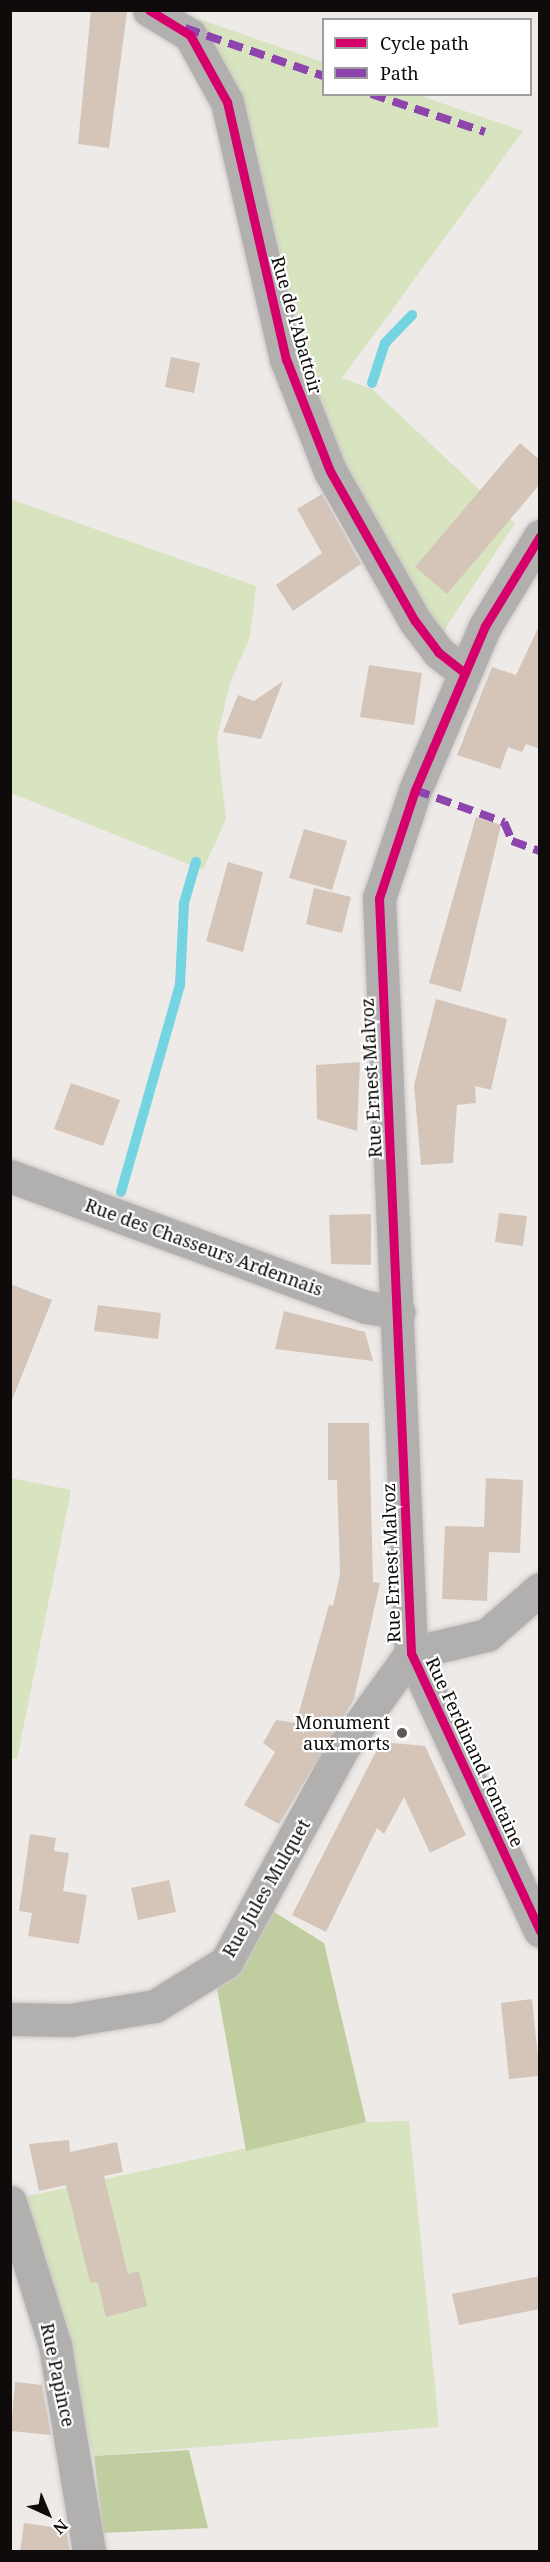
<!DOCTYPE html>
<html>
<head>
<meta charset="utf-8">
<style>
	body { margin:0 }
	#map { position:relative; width:550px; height:2562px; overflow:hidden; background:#eeeae8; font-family:"Noto Serif",serif }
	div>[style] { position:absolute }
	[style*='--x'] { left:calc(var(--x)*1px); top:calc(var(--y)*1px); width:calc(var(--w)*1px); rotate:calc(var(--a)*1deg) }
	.green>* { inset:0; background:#d8e3bf }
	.forest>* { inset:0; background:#c0ce9f }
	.stream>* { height:10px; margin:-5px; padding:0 5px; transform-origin:5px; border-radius:5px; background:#75d4e1 }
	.building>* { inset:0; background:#d5c5b9 }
	.roads { filter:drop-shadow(0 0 2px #c9c6c5) drop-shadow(0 0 2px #c9c6c5) }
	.minor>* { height:33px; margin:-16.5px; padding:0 16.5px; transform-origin:16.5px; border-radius:16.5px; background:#b2b0af }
	.quiet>* { height:8px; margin-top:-4px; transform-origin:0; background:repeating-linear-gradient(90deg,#8e44ad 0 15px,transparent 0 23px) }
	.cycleway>* { height:9px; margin:-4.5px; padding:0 4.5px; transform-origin:4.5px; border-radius:4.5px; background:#d6006c }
	.dots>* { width:16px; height:16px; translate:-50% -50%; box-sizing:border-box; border:3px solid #fff; border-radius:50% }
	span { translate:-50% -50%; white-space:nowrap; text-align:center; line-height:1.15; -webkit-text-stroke:4.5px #fff; paint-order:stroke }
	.street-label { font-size:18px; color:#0e0b0a }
	.poi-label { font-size:18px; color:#0e0b0a }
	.right { translate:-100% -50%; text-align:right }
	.frame { position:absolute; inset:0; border:12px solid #0e0b0a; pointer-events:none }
	.legend { position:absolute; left:322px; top:18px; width:210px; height:78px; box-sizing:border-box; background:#fff; border:2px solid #9f9d9d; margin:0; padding:8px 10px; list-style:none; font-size:18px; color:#0e0b0a }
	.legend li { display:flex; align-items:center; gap:12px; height:30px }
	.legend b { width:30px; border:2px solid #9f9d9d }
	.north { position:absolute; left:18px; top:2484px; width:60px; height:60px; -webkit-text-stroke:4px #fff; paint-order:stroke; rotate:136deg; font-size:16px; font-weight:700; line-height:24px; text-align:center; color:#0e0b0a }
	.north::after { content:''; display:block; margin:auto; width:21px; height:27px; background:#0e0b0a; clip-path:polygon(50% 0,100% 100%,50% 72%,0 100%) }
</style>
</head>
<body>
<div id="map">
	<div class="green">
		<div style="clip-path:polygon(187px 15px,323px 62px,324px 94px,418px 95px,523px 131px,342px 378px,372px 389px,515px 523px,443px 632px,413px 595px,329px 436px)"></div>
		<div style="clip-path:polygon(10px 499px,256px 586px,250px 637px,230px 683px,217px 738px,226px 819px,203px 870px,11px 793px)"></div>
		<div style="clip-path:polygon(11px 1478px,71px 1490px,17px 1759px,10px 1758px)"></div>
		<div style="clip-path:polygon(409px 2121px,439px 2427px,94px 2456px,24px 2197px,366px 2122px)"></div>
	</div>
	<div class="forest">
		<div style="clip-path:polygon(271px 1910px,324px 1943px,366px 2122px,246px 2151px,217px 1988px)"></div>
		<div style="clip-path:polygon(189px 2450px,208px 2528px,103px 2533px,94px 2456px)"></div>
	</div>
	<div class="stream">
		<div style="--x:372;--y:383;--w:42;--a:-72"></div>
		<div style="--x:385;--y:343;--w:39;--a:-46"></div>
		<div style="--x:121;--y:1192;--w:215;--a:-74.1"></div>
		<div style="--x:180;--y:985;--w:82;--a:-87.2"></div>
		<div style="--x:184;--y:903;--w:43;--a:-73.7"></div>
	</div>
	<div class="building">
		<div style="clip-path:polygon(91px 10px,127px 12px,109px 148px,78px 144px)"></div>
		<div style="clip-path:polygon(171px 357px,200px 363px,194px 393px,165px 387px)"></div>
		<div style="clip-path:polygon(520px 443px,540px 460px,540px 484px,447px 594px,415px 567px)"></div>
		<div style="clip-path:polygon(322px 494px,361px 564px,293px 611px,276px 585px,322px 553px,297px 509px)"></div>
		<div style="clip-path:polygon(540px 624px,540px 749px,526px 744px,522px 752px,508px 747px,500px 769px,457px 755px,492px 667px,516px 675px)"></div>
		<div style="clip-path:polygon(369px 665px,422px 673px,414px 725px,360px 717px)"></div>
		<div style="clip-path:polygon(283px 681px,261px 739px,223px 732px,238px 695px,254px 701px)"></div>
		<div style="clip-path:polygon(476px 817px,501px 825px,461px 992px,429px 983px)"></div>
		<div style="clip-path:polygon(304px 829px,347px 841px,332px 890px,289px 878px)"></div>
		<div style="clip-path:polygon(228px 862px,263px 872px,243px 952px,206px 941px)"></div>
		<div style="clip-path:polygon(314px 888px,351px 897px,342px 933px,306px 924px)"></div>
		<div style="clip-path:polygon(436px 999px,507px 1019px,491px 1090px,475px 1086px,476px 1103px,457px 1105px,453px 1163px,421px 1165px,414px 1085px)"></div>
		<div style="clip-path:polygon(360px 1062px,357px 1131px,317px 1119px,316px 1065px)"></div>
		<div style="clip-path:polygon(71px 1083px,120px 1100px,103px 1146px,54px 1129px)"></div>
		<div style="clip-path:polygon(499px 1213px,527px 1216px,523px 1246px,495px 1242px)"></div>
		<div style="clip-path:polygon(371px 1214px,371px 1265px,331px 1264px,329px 1215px)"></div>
		<div style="clip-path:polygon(10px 1284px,52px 1300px,12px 1400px,10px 1400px)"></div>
		<div style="clip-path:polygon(98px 1305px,161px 1313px,158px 1339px,94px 1331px)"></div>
		<div style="clip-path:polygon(284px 1311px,365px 1332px,373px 1361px,275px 1349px)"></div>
		<div style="clip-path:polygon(328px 1423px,369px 1423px,373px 1582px,380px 1583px,354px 1699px,279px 1824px,244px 1805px,275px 1752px,263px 1743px,276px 1720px,296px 1723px,329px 1605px,333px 1606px,340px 1574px,337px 1480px,328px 1480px)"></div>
		<div style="clip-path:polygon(486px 1478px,523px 1480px,520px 1553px,489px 1552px,487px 1601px,442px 1599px,445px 1526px,484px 1527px)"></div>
		<div style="clip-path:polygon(381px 1742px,425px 1746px,466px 1835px,430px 1853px,404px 1797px,384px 1834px,377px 1828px,326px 1932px,292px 1915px)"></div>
		<div style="clip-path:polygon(30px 1834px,56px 1838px,54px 1851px,69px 1853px,63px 1891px,87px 1895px,79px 1944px,28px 1936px,32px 1913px,19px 1911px)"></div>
		<div style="clip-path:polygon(169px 1880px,176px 1912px,138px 1920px,131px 1888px)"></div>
		<div style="clip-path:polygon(532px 1999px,540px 2076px,509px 2079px,501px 2003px)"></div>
		<div style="clip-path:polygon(69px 2140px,70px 2152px,117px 2142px,123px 2172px,104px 2176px,128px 2274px,139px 2271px,147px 2306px,106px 2317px,98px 2283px,90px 2282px,66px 2185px,39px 2191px,29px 2144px)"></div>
		<div style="clip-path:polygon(540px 2276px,540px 2309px,459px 2325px,452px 2294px)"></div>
		<div style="clip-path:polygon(15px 2382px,42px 2385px,51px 2435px,11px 2431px)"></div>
		<div style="clip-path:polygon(24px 2523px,66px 2529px,70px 2552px,20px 2552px)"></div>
	</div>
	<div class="roads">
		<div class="minor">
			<div style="--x:149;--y:10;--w:48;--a:31.4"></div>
			<div style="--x:190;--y:35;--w:77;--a:61.1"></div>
			<div style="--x:227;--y:102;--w:264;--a:77.1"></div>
			<div style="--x:286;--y:359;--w:120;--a:68.6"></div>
			<div style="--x:330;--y:471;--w:172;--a:60.5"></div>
			<div style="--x:415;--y:621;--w:39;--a:53"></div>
			<div style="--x:438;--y:652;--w:34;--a:38"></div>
			<div style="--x:540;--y:536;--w:105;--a:121.4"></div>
			<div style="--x:485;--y:626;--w:178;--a:113.1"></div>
			<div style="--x:415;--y:790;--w:114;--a:108.4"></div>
			<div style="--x:379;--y:898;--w:756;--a:87.57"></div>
			<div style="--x:411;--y:1653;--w:306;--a:65.1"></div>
			<div style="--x:10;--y:1176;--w:379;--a:20.2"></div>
			<div style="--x:366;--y:1307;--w:33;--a:9"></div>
			<div style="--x:411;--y:1653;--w:78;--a:-13.3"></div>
			<div style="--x:487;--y:1635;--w:70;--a:-41"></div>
			<div style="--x:10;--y:2019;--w:60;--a:1"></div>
			<div style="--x:70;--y:2020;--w:86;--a:-9.4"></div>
			<div style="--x:155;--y:2006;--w:84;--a:-31.8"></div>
			<div style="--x:226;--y:1962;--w:246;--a:-61.4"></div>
			<div style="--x:344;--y:1746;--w:115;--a:-54.2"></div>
			<div style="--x:10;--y:2202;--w:151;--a:72.6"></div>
			<div style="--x:55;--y:2346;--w:209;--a:80.6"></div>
		</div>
	</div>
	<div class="quiet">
		<div style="--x:185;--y:28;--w:147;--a:19.1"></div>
		<div style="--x:371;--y:94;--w:120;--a:18.4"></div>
		<div style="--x:415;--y:790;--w:95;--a:19.8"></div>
		<div style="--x:504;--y:822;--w:21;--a:67"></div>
		<div style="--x:512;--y:841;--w:30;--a:20"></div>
	</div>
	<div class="cycleway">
		<div style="--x:149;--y:10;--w:48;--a:31.4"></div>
		<div style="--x:190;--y:35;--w:77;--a:61.1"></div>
		<div style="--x:227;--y:102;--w:264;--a:77.1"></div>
		<div style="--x:286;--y:359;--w:120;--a:68.6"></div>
		<div style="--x:330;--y:471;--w:172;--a:60.5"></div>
		<div style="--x:415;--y:621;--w:39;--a:53"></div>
		<div style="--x:438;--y:652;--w:34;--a:38"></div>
		<div style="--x:540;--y:536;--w:105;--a:121.4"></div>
		<div style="--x:485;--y:626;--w:178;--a:113.1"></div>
		<div style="--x:415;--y:790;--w:114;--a:108.4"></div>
		<div style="--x:379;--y:898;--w:756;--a:87.57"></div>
		<div style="--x:411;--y:1653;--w:306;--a:65.1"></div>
	</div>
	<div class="dots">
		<div style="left:402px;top:1733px;background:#5c5958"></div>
	</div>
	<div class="street-label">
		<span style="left:297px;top:325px;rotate:74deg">Rue de l'Abattoir</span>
		<span style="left:371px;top:1078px;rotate:-93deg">Rue Ernest Malvoz</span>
		<span style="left:204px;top:1247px;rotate:20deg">Rue des Chasseurs Ardennais</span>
		<span style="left:391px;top:1563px;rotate:-92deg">Rue Ernest Malvoz</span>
		<span style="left:475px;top:1752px;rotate:65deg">Rue Ferdinand Fontaine</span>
		<span style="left:266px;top:1888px;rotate:-60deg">Rue Jules Mulquet</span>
		<span style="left:58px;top:2375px;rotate:78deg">Rue Papince</span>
	</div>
	<div class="poi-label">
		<span class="right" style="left:390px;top:1733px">Monument<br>aux morts</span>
	</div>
	<div class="frame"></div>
	<ul class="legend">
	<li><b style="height:8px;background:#d6006c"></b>Cycle path</li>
	<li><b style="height:8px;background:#8e44ad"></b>Path</li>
	</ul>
	<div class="north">N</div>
</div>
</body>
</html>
